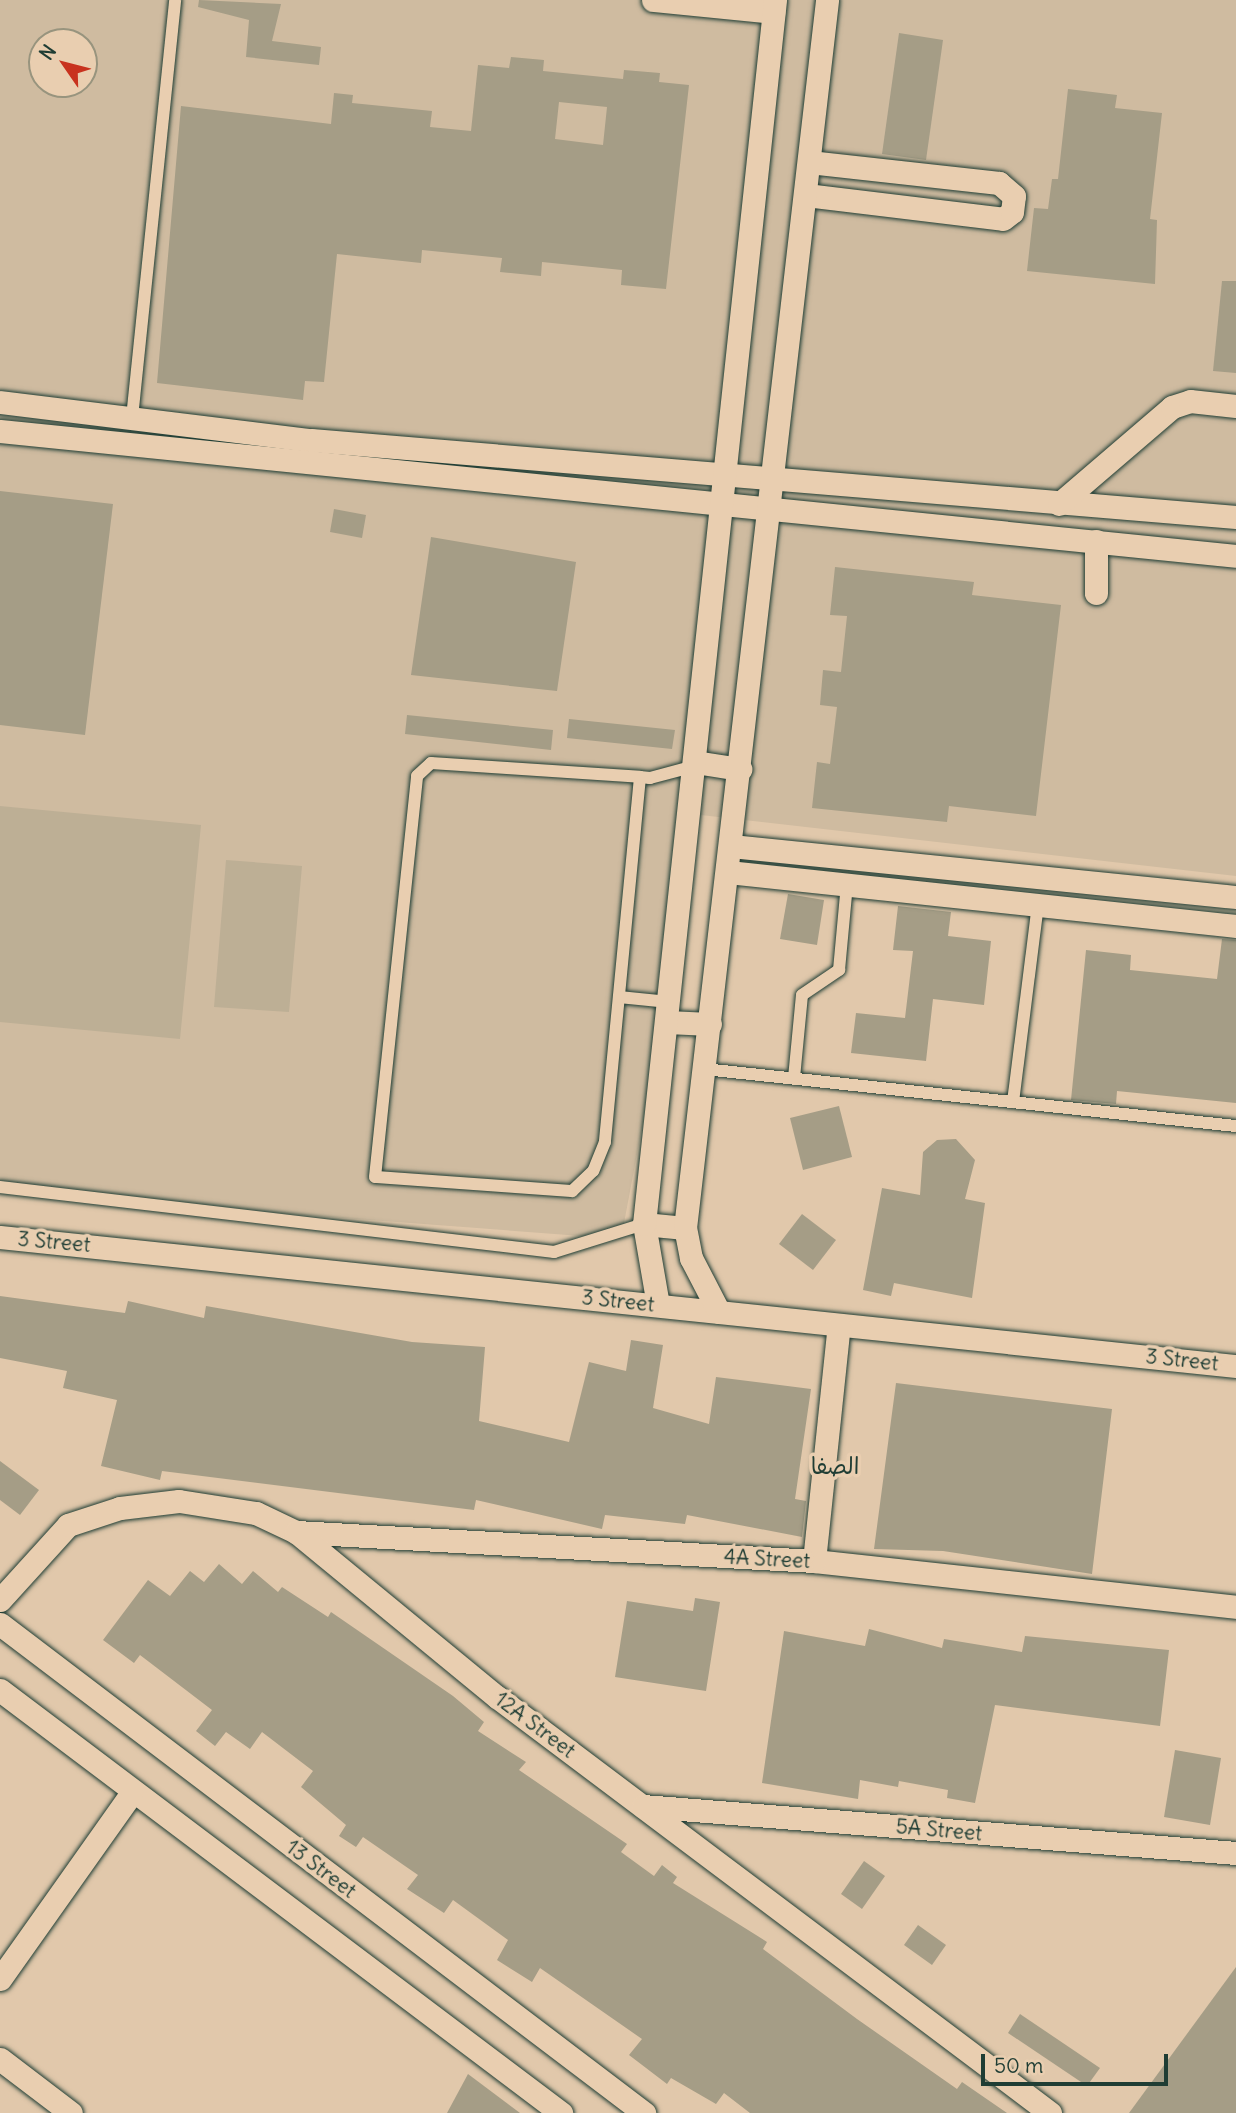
<!DOCTYPE html>
<html>
<head>
<meta charset="utf-8">
<style>
	body { margin:0 }
	#map { position:relative; width:1236px; height:2113px; overflow:hidden; background:#e1c8ab; font-family:Delius,"Playpen Sans Arabic",sans-serif }
	div>[style] { position:absolute }
	[style*='--x'] { left:calc(var(--x)*1px); top:calc(var(--y)*1px); width:calc(var(--w)*1px); rotate:calc(var(--a)*1deg) }
	.built>* { inset:0; background:#cfbba0 }
	.green>* { inset:0; background:#bdaf95 }
	.building>* { inset:0; background:#a59d86 }
	.roads { filter:drop-shadow(0 0 2px #1f3d34) drop-shadow(0 0 2px #1f3d34) }
	.service>* { height:12px; margin:-6px; padding:0 6px; transform-origin:6px; border-radius:6px; background:#e9ceb0 }
	.minor>* { height:23px; margin:-11.5px; padding:0 11.5px; transform-origin:11.5px; border-radius:11.5px; background:#e9ceb0 }
	span { translate:-50% -50%; white-space:nowrap; text-align:center; line-height:1.15; -webkit-text-stroke:7px #e9ceb0; paint-order:stroke }
	.street-label { font-size:21px; color:#1f3d34 }
	.neighbourhood-label { font-size:23px; color:#1f3d34 }
	.north { position:absolute; left:28px; top:28px; width:70px; height:70px; box-sizing:border-box; background:#e9ceb0; border:2px solid #98947e; border-radius:50%; rotate:305deg; font-size:19px; font-weight:700; line-height:28px; text-align:center; color:#1f3d34 }
	.north::after { content:''; display:block; margin:auto; width:24px; height:32px; background:#c8321e; clip-path:polygon(50% 0,100% 100%,50% 72%,0 100%) }
	.scale { position:absolute; left:981px; top:2054px; width:187px; height:32px; box-sizing:border-box; border:4px solid #1f3d34; border-top:0; padding-left:9px; font-size:21px; line-height:24px; white-space:nowrap; color:#1f3d34; -webkit-text-stroke:5px #e9ceb0; paint-order:stroke }
</style>
</head>
<body>
<div id="map">
	<div class="built">
		<div style="clip-path:polygon(evenodd,0 0,1236px 0,1236px 876px,701px 815px,621px 1239px,0 1192px,0 0,42px 42px,84px 42px,84px 84px,42px 84px,42px 42px)"></div>
	</div>
	<div class="green">
		<div style="clip-path:polygon(0 806px,201px 825px,180px 1039px,0 1022px)"></div>
		<div style="clip-path:polygon(226px 860px,302px 866px,289px 1012px,214px 1007px)"></div>
	</div>
	<div class="building">
		<div style="clip-path:polygon(199px 0,281px 4px,272px 41px,321px 47px,319px 65px,246px 57px,249px 20px,198px 7px)"></div>
		<div style="clip-path:polygon(899px 33px,943px 40px,926px 160px,882px 154px)"></div>
		<div style="clip-path:polygon(evenodd,511px 57px,544px 60px,543px 71px,623px 79px,624px 70px,660px 73px,659px 82px,689px 85px,666px 289px,621px 285px,622px 270px,542px 262px,541px 276px,500px 272px,502px 258px,422px 250px,421px 263px,337px 254px,324px 382px,305px 381px,303px 400px,157px 383px,181px 106px,331px 124px,334px 93px,353px 95px,352px 103px,432px 111px,430px 127px,471px 131px,478px 65px,509px 68px,511px 57px,559px 102px,607px 107px,603px 145px,555px 139px,559px 102px)"></div>
		<div style="clip-path:polygon(1068px 89px,1117px 95px,1115px 108px,1162px 113px,1150px 219px,1157px 220px,1155px 284px,1027px 271px,1034px 208px,1048px 209px,1052px 179px,1058px 179px)"></div>
		<div style="clip-path:polygon(1222px 281px,1236px 281px,1236px 373px,1213px 371px)"></div>
		<div style="clip-path:polygon(0 491px,113px 504px,85px 735px,0 725px)"></div>
		<div style="clip-path:polygon(334px 509px,366px 515px,362px 538px,330px 532px)"></div>
		<div style="clip-path:polygon(431px 537px,576px 562px,557px 691px,411px 675px)"></div>
		<div style="clip-path:polygon(835px 567px,974px 582px,972px 595px,1061px 605px,1036px 816px,949px 806px,947px 822px,812px 808px,817px 762px,830px 764px,837px 707px,820px 705px,823px 670px,841px 672px,847px 616px,830px 615px)"></div>
		<div style="clip-path:polygon(407px 715px,553px 730px,551px 750px,405px 734px)"></div>
		<div style="clip-path:polygon(569px 719px,675px 730px,672px 749px,567px 738px)"></div>
		<div style="clip-path:polygon(788px 894px,824px 900px,817px 945px,780px 939px)"></div>
		<div style="clip-path:polygon(898px 906px,951px 912px,948px 936px,991px 941px,984px 1005px,933px 999px,926px 1061px,851px 1053px,856px 1013px,905px 1018px,913px 951px,893px 950px)"></div>
		<div style="clip-path:polygon(1222px 939px,1236px 940px,1236px 1103px,1117px 1091px,1116px 1104px,1071px 1100px,1086px 950px,1131px 955px,1130px 970px,1217px 979px)"></div>
		<div style="clip-path:polygon(839px 1106px,852px 1157px,803px 1170px,790px 1118px)"></div>
		<div style="clip-path:polygon(956px 1139px,975px 1160px,965px 1199px,985px 1203px,972px 1298px,894px 1283px,891px 1296px,863px 1290px,882px 1188px,920px 1195px,923px 1152px,937px 1140px)"></div>
		<div style="clip-path:polygon(802px 1214px,836px 1240px,813px 1270px,779px 1244px)"></div>
		<div style="clip-path:polygon(0 1296px,125px 1313px,128px 1301px,204px 1318px,206px 1306px,412px 1342px,485px 1347px,479px 1421px,569px 1442px,589px 1362px,626px 1371px,631px 1340px,663px 1345px,653px 1408px,709px 1424px,716px 1377px,811px 1389px,795px 1499px,806px 1501px,802px 1537px,687px 1515px,685px 1524px,605px 1515px,602px 1529px,476px 1500px,474px 1510px,162px 1471px,160px 1480px,101px 1466px,117px 1400px,63px 1388px,67px 1371px,0 1358px)"></div>
		<div style="clip-path:polygon(896px 1383px,1112px 1409px,1092px 1574px,943px 1551px,874px 1549px)"></div>
		<div style="clip-path:polygon(0 1461px,39px 1490px,20px 1515px,0 1500px)"></div>
		<div style="clip-path:polygon(219px 1564px,242px 1584px,253px 1571px,278px 1592px,282px 1587px,328px 1617px,331px 1612px,453px 1696px,484px 1722px,478px 1731px,526px 1762px,519px 1770px,627px 1844px,621px 1852px,654px 1876px,662px 1865px,677px 1877px,673px 1883px,767px 1942px,763px 1949px,857px 2019px,957px 2089px,962px 2082px,1007px 2113px,750px 2113px,724px 2093px,716px 2104px,671px 2078px,667px 2084px,629px 2055px,642px 2039px,540px 1968px,532px 1982px,497px 1960px,508px 1940px,453px 1900px,444px 1913px,407px 1889px,418px 1875px,363px 1837px,356px 1847px,339px 1836px,346px 1825px,301px 1787px,313px 1771px,262px 1732px,250px 1749px,226px 1732px,215px 1746px,196px 1731px,212px 1710px,140px 1655px,134px 1663px,103px 1640px,148px 1580px,170px 1596px,190px 1571px,204px 1582px)"></div>
		<div style="clip-path:polygon(695px 1598px,720px 1602px,706px 1691px,615px 1677px,627px 1601px,693px 1611px)"></div>
		<div style="clip-path:polygon(869px 1629px,942px 1648px,944px 1639px,1022px 1652px,1025px 1636px,1169px 1650px,1160px 1726px,995px 1705px,975px 1803px,947px 1798px,948px 1790px,899px 1781px,898px 1787px,860px 1780px,858px 1799px,762px 1783px,784px 1631px,865px 1646px)"></div>
		<div style="clip-path:polygon(1175px 1750px,1221px 1758px,1210px 1825px,1164px 1817px)"></div>
		<div style="clip-path:polygon(864px 1861px,885px 1876px,862px 1909px,841px 1894px)"></div>
		<div style="clip-path:polygon(918px 1925px,946px 1945px,932px 1965px,904px 1945px)"></div>
		<div style="clip-path:polygon(1236px 1967px,1236px 2113px,1129px 2113px)"></div>
		<div style="clip-path:polygon(1020px 2014px,1100px 2068px,1087px 2086px,1008px 2033px)"></div>
		<div style="clip-path:polygon(468px 2074px,520px 2113px,447px 2113px)"></div>
	</div>
	<div class="roads">
		<div class="service">
			<div style="--x:132;--y:418;--w:420;--a:-84.1"></div>
			<div style="--x:640;--y:777;--w:367;--a:95.5"></div>
			<div style="--x:605;--y:1142;--w:31;--a:112"></div>
			<div style="--x:593;--y:1171;--w:29;--a:136"></div>
			<div style="--x:572;--y:1191;--w:197;--a:-175.9"></div>
			<div style="--x:375;--y:1177;--w:403;--a:-84"></div>
			<div style="--x:417;--y:776;--w:19;--a:-43"></div>
			<div style="--x:431;--y:763;--w:209;--a:3.8"></div>
			<div style="--x:640;--y:777;--w:10;--a:6"></div>
			<div style="--x:650;--y:778;--w:47;--a:-14.9"></div>
			<div style="--x:619;--y:997;--w:50;--a:5.7"></div>
			<div style="--x:704;--y:1069;--w:535;--a:6.12"></div>
			<div style="--x:794;--y:1078;--w:83;--a:-84.5"></div>
			<div style="--x:802;--y:995;--w:45;--a:-34"></div>
			<div style="--x:839;--y:970;--w:86;--a:-84.7"></div>
			<div style="--x:1013;--y:1102;--w:201;--a:-82.8"></div>
			<div style="--x:0;--y:1187;--w:558;--a:6.69"></div>
			<div style="--x:554;--y:1252;--w:94;--a:-17.3"></div>
		</div>
		<div class="minor">
			<div style="--x:653;--y:0;--w:121;--a:5.7"></div>
			<div style="--x:806;--y:195;--w:198;--a:6.9"></div>
			<div style="--x:1003;--y:219;--w:11;--a:-38"></div>
			<div style="--x:1012;--y:212;--w:16;--a:-83"></div>
			<div style="--x:1014;--y:196;--w:20;--a:-139"></div>
			<div style="--x:999;--y:183;--w:191;--a:-173.7"></div>
			<div style="--x:0;--y:402;--w:313;--a:7"></div>
			<div style="--x:311;--y:440;--w:928;--a:4.76"></div>
			<div style="--x:0;--y:431;--w:1242;--a:5.77"></div>
			<div style="--x:1059;--y:504;--w:149;--a:-40.6"></div>
			<div style="--x:1172;--y:407;--w:19;--a:-18"></div>
			<div style="--x:1190;--y:401;--w:46;--a:6.2"></div>
			<div style="--x:1096;--y:541;--w:52;--a:90"></div>
			<div style="--x:695;--y:762;--w:46;--a:8.8"></div>
			<div style="--x:731;--y:846;--w:508;--a:5.77"></div>
			<div style="--x:728;--y:872;--w:511;--a:6.07"></div>
			<div style="--x:667;--y:1022;--w:43;--a:2.7"></div>
			<div style="--x:644;--y:1224;--w:41;--a:5.6"></div>
			<div style="--x:0;--y:1237;--w:1243;--a:5.96"></div>
			<div style="--x:658;--y:1305;--w:82;--a:-99.8"></div>
			<div style="--x:644;--y:1224;--w:1231;--a:-83.89"></div>
			<div style="--x:719;--y:1312;--w:61;--a:-117.4"></div>
			<div style="--x:691;--y:1258;--w:31;--a:-101"></div>
			<div style="--x:685;--y:1228;--w:1236;--a:-83.4"></div>
			<div style="--x:296;--y:1532;--w:519;--a:3.2"></div>
			<div style="--x:814;--y:1561;--w:424;--a:6.2"></div>
			<div style="--x:814;--y:1561;--w:237;--a:-84"></div>
			<div style="--x:0;--y:1600;--w:101;--a:-47.8"></div>
			<div style="--x:68;--y:1525;--w:55;--a:-18.1"></div>
			<div style="--x:120;--y:1508;--w:59;--a:-6.8"></div>
			<div style="--x:179;--y:1501;--w:78;--a:8.9"></div>
			<div style="--x:256;--y:1513;--w:44;--a:25.4"></div>
			<div style="--x:296;--y:1532;--w:260;--a:39.4"></div>
			<div style="--x:497;--y:1697;--w:692;--a:36.95"></div>
			<div style="--x:0;--y:1624;--w:809;--a:37.21"></div>
			<div style="--x:0;--y:1690;--w:703;--a:37.02"></div>
			<div style="--x:643;--y:1806;--w:595;--a:4.53"></div>
			<div style="--x:0;--y:1979;--w:227;--a:-54.7"></div>
			<div style="--x:0;--y:2059;--w:89;--a:37.3"></div>
		</div>
	</div>
	<div class="street-label">
		<span style="left:54px;top:1242px;rotate:5deg">3 Street</span>
		<span style="left:618px;top:1301px;rotate:6deg">3 Street</span>
		<span style="left:1182px;top:1360px;rotate:6deg">3 Street</span>
		<span style="left:767px;top:1559px;rotate:3deg">4A Street</span>
		<span style="left:535px;top:1725px;rotate:37deg">12A Street</span>
		<span style="left:939px;top:1830px;rotate:5deg">5A Street</span>
		<span style="left:321px;top:1869px;rotate:37deg">13 Street</span>
	</div>
	<div class="neighbourhood-label">
		<span style="left:835px;top:1466px">الصفا</span>
	</div>
	<div class="north">N</div>
	<div class="scale">50 m</div>
</div>
</body>
</html>
